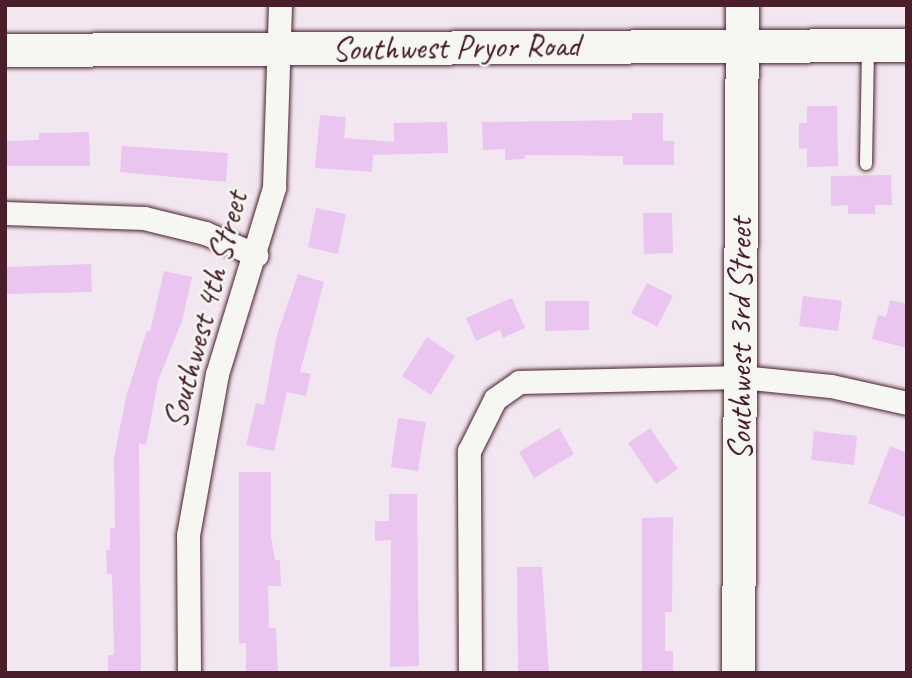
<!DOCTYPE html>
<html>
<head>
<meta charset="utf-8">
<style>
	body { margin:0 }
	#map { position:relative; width:912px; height:678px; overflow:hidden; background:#f2e7f1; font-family:Caveat,sans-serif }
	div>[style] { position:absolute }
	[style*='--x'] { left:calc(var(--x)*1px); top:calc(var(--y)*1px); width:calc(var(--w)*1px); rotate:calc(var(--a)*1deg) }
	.building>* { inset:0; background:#eac5f0 }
	.roads { filter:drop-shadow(0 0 2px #4a1f2b) drop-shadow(0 0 2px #4a1f2b) }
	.lane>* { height:12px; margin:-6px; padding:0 6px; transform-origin:6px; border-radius:6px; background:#f6f6f2 }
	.street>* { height:23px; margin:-11.5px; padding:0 11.5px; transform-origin:11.5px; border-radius:11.5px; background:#f6f6f2 }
	.secondary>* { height:33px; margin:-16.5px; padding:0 16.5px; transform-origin:16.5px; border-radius:16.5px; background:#f6f6f2 }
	span { translate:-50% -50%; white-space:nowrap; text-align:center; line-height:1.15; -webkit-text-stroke:5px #f6f6f2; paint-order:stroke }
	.street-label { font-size:33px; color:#4a1f2b }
	.frame { position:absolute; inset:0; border:7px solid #4a1f2b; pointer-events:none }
</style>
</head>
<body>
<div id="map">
	<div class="building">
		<div style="clip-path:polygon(807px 106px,837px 106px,838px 166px,807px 167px,807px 148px,799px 149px,799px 123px,807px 123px)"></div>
		<div style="clip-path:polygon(632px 113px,663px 113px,663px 141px,674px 141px,674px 165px,623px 165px,623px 156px,525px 155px,525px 159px,505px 160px,505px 149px,483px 150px,482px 122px,632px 120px)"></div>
		<div style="clip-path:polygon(320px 115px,346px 117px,344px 138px,394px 142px,394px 123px,447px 122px,448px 153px,373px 155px,372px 172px,315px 168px)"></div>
		<div style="clip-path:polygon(89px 132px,90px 166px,5px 166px,5px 141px,39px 140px,39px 133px)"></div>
		<div style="clip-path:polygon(122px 146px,228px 153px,226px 182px,120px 172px)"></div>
		<div style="clip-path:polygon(891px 175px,892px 205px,875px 205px,875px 214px,848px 214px,848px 205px,831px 206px,831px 176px)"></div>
		<div style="clip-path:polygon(316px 208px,346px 214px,338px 254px,308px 247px)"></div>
		<div style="clip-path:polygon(643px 213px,672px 213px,673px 253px,644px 254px)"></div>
		<div style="clip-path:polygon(91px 264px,92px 292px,5px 294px,5px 267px)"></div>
		<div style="clip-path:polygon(164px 271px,192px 277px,182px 321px,158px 381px,146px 445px,139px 443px,141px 673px,108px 673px,108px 655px,114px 655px,112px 574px,107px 574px,106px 550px,110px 550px,110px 528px,115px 528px,114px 458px,126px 397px,147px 330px,150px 332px)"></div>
		<div style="clip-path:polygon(298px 274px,324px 282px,300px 372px,311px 374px,306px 396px,287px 392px,274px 451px,246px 445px,256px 403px,264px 405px,277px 335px)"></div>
		<div style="clip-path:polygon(647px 283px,673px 296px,657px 327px,631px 313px)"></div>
		<div style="clip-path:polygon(803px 296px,842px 301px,838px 331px,799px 326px)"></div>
		<div style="clip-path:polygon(512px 298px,525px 328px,503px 338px,500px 330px,476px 341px,466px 318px)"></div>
		<div style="clip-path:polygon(890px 300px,907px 304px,907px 348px,872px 339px,878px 315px,886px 317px)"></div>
		<div style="clip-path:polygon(545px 301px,589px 301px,589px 330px,545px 331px)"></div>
		<div style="clip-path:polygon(427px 337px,455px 356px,431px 395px,402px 376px)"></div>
		<div style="clip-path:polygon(398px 418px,426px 422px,418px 471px,391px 467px)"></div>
		<div style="clip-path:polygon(559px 428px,574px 454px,534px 478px,519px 452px)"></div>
		<div style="clip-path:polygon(650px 428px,678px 469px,656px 484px,628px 443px)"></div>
		<div style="clip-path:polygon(814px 431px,857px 436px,854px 465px,811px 460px)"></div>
		<div style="clip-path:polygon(890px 446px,907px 453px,907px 518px,868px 503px)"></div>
		<div style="clip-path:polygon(239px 472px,271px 472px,271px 537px,275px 560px,280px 560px,281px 586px,268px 586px,269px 628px,276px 628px,278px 673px,246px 673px,246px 643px,239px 644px)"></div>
		<div style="clip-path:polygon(389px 494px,417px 494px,419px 666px,390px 667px,391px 540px,375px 541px,375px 521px,389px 521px)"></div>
		<div style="clip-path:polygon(673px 517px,672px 612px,665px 612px,665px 651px,673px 651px,673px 673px,642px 673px,642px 518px)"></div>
		<div style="clip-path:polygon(517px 567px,542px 567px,549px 673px,518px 673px)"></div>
	</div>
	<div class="roads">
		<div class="lane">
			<div style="--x:866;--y:164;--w:118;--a:-89"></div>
		</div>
		<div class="street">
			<div style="--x:5;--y:213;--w:139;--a:2.1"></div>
			<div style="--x:144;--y:218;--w:63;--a:13.8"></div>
			<div style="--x:205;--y:233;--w:56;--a:23.3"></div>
			<div style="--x:189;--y:673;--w:138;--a:-90.4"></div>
			<div style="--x:188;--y:535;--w:164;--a:-79.8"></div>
			<div style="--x:217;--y:374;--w:195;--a:-73"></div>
			<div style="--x:274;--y:187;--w:182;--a:-88.1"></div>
			<div style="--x:470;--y:673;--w:222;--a:-90.3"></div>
			<div style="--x:469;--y:451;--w:58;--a:-63.4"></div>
			<div style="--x:495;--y:399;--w:29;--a:-35"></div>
			<div style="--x:519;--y:382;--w:222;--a:-1.3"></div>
			<div style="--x:741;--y:377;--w:90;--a:5.7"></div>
			<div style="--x:831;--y:386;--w:78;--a:12.6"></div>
		</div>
		<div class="secondary">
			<div style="--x:5;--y:50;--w:902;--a:-0.32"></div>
			<div style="--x:738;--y:673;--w:668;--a:-89.66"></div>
		</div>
	</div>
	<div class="street-label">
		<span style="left:456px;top:48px;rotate:-1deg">Southwest Pryor Road</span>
		<span style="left:206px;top:310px;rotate:-75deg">Southwest 4th Street</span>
		<span style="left:741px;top:339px;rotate:-90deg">Southwest 3rd Street</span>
	</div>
	<div class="frame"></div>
</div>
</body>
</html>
